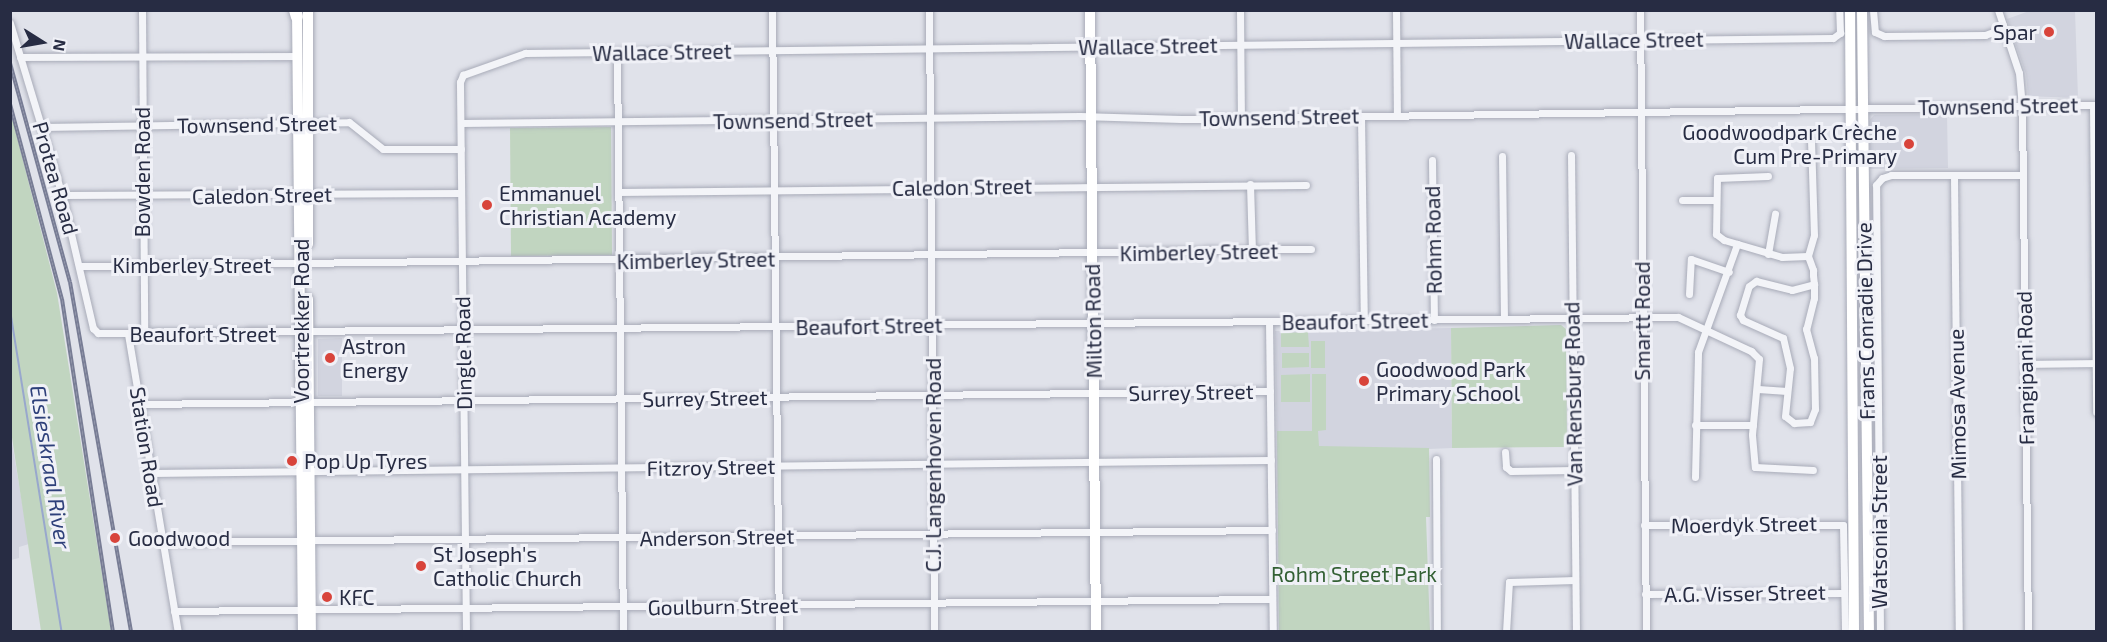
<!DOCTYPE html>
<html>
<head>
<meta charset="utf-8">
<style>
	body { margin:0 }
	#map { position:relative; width:2107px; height:642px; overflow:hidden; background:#e0e2ea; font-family:"Exo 2",sans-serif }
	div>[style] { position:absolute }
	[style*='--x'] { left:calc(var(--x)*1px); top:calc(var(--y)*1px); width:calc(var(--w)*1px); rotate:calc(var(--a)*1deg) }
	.built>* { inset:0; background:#d2d4df }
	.green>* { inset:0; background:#c1d5c0 }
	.stream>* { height:1.5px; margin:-0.75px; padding:0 0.75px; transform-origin:0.75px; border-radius:0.75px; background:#98a7cd }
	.roads { filter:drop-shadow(0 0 2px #a8abb8) drop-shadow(0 0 2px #a8abb8) }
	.street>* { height:7px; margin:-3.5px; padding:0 3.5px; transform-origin:3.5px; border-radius:3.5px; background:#f3f4f8 }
	.secondary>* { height:10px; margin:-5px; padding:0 5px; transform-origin:5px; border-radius:5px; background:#fff }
	.primary>* { height:10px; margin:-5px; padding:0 5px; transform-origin:5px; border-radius:5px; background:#fff }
	.highway>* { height:12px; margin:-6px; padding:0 6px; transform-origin:6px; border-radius:6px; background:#fff }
	.rail>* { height:4px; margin-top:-2px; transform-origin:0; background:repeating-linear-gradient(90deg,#f0f1f7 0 4.5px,#787d95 0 9px); box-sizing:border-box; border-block:2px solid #787d95 }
	.dots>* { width:16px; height:16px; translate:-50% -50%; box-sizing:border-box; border:3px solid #f0f1f7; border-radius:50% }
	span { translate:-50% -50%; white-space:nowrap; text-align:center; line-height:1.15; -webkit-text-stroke:6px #f0f1f7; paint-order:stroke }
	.poi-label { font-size:21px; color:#272c43 }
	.right { translate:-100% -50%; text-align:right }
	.left { translate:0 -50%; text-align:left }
	.street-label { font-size:21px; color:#272c43 }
	.park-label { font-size:21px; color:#336034 }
	.water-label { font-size:22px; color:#2e407a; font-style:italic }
	.frame { position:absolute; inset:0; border:12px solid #272c43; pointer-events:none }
	.north { position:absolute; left:12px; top:12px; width:60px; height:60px; -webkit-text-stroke:4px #f0f1f7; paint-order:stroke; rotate:101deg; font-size:16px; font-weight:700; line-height:24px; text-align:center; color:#272c43 }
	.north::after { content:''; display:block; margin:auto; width:21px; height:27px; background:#272c43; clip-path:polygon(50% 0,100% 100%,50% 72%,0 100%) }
</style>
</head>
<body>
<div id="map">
	<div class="built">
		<div style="clip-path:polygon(2032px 10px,2075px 11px,2078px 98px,2028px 96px,2026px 74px,2007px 19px)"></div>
		<div style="clip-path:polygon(1947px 114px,1948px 168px,1870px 169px,1869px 121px,1874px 115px)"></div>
		<div style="clip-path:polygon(1451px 328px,1452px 448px,1429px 449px,1430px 517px,1278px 518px,1275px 331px)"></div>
		<div style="clip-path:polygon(342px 338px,342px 396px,318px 396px,318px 339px)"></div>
		<div style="clip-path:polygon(10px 431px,29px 544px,19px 547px,19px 558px,11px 560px)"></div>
	</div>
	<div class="green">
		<div style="clip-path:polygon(11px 114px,57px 293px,111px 631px,41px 631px,11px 431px)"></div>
		<div style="clip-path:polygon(611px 127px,612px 255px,511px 256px,510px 128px)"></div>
		<div style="clip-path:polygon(1561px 325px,1566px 329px,1567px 447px,1452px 448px,1451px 328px)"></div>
		<div style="clip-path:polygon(1308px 332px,1309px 347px,1281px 347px,1281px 333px)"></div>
		<div style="clip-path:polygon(1311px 341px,1325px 341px,1325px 368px,1311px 368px)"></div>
		<div style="clip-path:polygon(1282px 353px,1309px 353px,1309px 367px,1282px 368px)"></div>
		<div style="clip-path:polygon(1310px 374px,1310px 402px,1281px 402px,1281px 375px)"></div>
		<div style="clip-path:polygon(1312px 374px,1326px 374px,1326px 430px,1318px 431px,1319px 446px,1429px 448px,1430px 517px,1426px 517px,1430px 631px,1279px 631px,1277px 431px,1312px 431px)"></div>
	</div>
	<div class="stream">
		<div style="--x:10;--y:307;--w:329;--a:80.9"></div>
	</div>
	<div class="roads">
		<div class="street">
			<div style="--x:142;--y:10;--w:324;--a:89.6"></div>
			<div style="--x:772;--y:10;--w:622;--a:89.36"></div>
			<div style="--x:929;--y:10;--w:622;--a:89.54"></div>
			<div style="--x:1240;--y:10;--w:108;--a:89.5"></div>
			<div style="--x:1396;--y:10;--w:106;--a:89.5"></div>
			<div style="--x:1640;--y:10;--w:622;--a:89.45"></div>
			<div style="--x:1873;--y:10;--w:22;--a:85"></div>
			<div style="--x:1875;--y:32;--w:10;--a:24"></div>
			<div style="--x:1884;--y:36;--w:101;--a:-0.6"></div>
			<div style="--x:1985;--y:35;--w:20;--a:-20"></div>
			<div style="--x:1998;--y:10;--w:66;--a:71.6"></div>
			<div style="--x:2019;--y:73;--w:32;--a:85"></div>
			<div style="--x:2022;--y:105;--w:527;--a:89.35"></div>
			<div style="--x:10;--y:23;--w:180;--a:73.2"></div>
			<div style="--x:62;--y:195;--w:137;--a:76.9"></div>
			<div style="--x:93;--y:328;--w:7;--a:45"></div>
			<div style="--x:98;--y:333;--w:1580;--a:-0.58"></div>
			<div style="--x:1678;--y:317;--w:81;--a:25"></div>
			<div style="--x:1751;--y:351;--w:11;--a:45"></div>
			<div style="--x:1759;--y:359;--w:76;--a:95.3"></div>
			<div style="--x:1752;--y:435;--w:32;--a:85"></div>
			<div style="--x:1755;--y:467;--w:58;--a:3"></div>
			<div style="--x:617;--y:53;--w:579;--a:89.41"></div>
			<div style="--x:20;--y:57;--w:277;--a:-0.2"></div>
			<div style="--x:2093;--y:105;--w:307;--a:89.4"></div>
			<div style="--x:1361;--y:116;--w:205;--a:89.2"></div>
			<div style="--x:461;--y:123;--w:619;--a:-0.65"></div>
			<div style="--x:1080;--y:116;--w:101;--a:1.7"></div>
			<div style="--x:1181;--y:119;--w:915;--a:-0.88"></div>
			<div style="--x:42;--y:127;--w:307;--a:-0.9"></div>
			<div style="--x:349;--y:122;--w:43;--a:38.5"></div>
			<div style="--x:383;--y:149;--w:78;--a:0"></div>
			<div style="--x:1811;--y:140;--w:95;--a:88.2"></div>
			<div style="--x:1814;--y:235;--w:22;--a:106"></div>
			<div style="--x:1808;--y:256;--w:15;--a:70"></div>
			<div style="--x:1813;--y:270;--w:5;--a:90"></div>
			<div style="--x:1813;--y:275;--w:9;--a:84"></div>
			<div style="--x:1814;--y:284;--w:14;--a:90"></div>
			<div style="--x:1814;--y:298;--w:32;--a:104"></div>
			<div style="--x:1806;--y:329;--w:30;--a:75"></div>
			<div style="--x:1814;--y:358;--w:51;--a:88.9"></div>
			<div style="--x:1815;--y:409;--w:14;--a:111"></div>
			<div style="--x:1810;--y:422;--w:16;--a:176"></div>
			<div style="--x:1794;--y:423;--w:11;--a:-142"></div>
			<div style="--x:1785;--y:416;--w:48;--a:-84.1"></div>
			<div style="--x:1790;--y:368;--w:31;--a:-103"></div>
			<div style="--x:1783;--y:338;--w:44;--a:-155.8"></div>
			<div style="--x:1743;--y:320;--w:6;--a:-121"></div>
			<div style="--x:1740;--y:315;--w:30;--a:-73"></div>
			<div style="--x:1749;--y:286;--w:9;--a:-36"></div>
			<div style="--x:1756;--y:281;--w:37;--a:14"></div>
			<div style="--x:1792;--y:290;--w:23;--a:-15"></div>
			<div style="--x:1571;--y:155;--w:477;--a:89.4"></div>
			<div style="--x:1502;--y:156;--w:163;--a:89.3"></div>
			<div style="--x:1432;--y:160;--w:160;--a:89.3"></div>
			<div style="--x:1768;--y:176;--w:51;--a:177.8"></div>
			<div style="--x:1717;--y:178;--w:56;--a:91"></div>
			<div style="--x:1716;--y:234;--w:10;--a:37"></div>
			<div style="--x:1724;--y:240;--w:60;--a:16.3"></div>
			<div style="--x:1782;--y:257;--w:26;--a:-2"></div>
			<div style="--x:1954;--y:176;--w:456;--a:89.4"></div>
			<div style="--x:1250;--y:184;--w:68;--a:88.3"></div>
			<div style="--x:618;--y:192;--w:688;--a:-0.58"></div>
			<div style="--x:62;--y:195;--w:399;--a:-0.3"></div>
			<div style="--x:1682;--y:200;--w:33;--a:0"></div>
			<div style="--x:1768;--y:254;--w:41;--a:-80.1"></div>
			<div style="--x:80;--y:266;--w:1231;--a:-0.79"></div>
			<div style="--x:1689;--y:294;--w:35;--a:-87"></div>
			<div style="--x:1691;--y:259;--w:40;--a:18.9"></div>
			<div style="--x:1269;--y:321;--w:311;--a:89.3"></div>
			<div style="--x:128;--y:334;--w:302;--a:80.5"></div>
			<div style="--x:2025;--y:364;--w:71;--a:-0.8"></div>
			<div style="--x:1758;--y:389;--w:29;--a:4"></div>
			<div style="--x:139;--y:404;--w:1131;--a:-0.66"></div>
			<div style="--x:1695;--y:425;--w:58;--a:0"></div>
			<div style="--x:1505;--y:452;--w:15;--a:86"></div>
			<div style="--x:1506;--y:467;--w:6;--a:39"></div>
			<div style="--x:1511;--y:471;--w:63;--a:-0.9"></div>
			<div style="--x:1436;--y:459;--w:173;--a:89.7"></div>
			<div style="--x:151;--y:473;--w:1120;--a:-0.67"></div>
			<div style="--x:1695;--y:477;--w:125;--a:-88.6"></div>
			<div style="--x:1698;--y:352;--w:115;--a:-70.1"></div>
			<div style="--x:1644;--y:525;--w:199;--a:0"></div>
			<div style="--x:1843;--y:525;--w:107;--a:88.9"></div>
			<div style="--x:163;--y:542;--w:1109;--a:-0.62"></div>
			<div style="--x:1645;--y:594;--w:199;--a:-0.3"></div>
			<div style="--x:174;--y:611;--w:1098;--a:-0.63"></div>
			<div style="--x:466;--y:632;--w:550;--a:-90.63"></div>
			<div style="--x:460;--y:82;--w:8;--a:-67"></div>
			<div style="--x:463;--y:75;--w:66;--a:-19.5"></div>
			<div style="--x:525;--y:53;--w:1308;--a:-0.66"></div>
			<div style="--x:1833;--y:38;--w:9;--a:-36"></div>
			<div style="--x:1840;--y:33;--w:23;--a:-92"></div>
			<div style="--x:1506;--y:632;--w:50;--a:-86.6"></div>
			<div style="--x:1509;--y:582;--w:66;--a:-1.7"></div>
			<div style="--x:1880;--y:632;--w:447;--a:-90.5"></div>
			<div style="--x:1876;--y:185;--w:9;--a:-49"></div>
			<div style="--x:1882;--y:178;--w:9;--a:-18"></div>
			<div style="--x:1891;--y:175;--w:132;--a:0"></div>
		</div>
		<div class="secondary">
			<div style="--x:1090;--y:10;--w:622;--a:89.45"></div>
			<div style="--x:1850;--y:10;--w:622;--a:89.63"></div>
			<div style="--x:1862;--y:10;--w:622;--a:89.36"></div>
		</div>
		<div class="primary">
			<div style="--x:297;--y:11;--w:621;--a:89.45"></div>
			<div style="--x:308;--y:244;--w:234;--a:-90"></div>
			<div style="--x:308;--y:299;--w:333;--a:89.5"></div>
		</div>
		<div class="highway">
			<div style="--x:295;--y:10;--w:7;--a:74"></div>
		</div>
	</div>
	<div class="rail">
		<div style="--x:10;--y:63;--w:227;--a:74.7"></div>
		<div style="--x:70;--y:282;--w:355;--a:80.1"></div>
		<div style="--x:10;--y:104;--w:202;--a:75.1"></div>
		<div style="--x:62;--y:299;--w:337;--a:81.3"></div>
	</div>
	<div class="dots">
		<div style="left:2049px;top:32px;background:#d8443b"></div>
		<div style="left:1909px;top:144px;background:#d8443b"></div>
		<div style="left:487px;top:205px;background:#d8443b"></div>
		<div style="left:330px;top:358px;background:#d8443b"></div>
		<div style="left:1364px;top:381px;background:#d8443b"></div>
		<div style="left:292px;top:461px;background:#d8443b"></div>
		<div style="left:115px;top:538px;background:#d8443b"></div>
		<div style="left:421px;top:566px;background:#d8443b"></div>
		<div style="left:327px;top:597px;background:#d8443b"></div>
	</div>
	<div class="poi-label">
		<span class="right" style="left:2037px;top:32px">Spar</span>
		<span class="right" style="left:1897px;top:144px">Goodwoodpark Crèche<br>Cum Pre-Primary</span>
		<span class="left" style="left:499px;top:205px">Emmanuel<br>Christian Academy</span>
		<span class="left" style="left:342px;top:358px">Astron<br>Energy</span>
		<span class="left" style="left:1376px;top:381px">Goodwood Park<br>Primary School</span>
		<span class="left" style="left:304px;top:461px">Pop Up Tyres</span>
		<span class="left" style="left:128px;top:538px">Goodwood</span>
		<span class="left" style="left:433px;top:566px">St Joseph's<br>Catholic Church</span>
		<span class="left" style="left:339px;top:597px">KFC</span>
	</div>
	<div class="street-label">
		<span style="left:1634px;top:40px;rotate:-1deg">Wallace Street</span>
		<span style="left:1148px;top:46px;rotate:-1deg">Wallace Street</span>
		<span style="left:662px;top:52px;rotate:-1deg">Wallace Street</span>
		<span style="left:1998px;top:106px;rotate:-1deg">Townsend Street</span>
		<span style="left:1279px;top:117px;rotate:-1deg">Townsend Street</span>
		<span style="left:793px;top:120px;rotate:-1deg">Townsend Street</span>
		<span style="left:257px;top:124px;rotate:-1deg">Townsend Street</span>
		<span style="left:142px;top:172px;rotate:-90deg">Bowden Road</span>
		<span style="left:56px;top:178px;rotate:74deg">Protea Road</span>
		<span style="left:962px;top:187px;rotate:-1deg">Caledon Street</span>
		<span style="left:262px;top:195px;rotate:-1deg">Caledon Street</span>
		<span style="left:1433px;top:240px;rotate:-91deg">Rohm Road</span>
		<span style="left:1199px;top:252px;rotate:-1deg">Kimberley Street</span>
		<span style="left:696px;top:260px;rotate:-1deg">Kimberley Street</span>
		<span style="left:192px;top:265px">Kimberley Street</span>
		<span style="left:301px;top:321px;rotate:-90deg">Voortrekker Road</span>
		<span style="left:1093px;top:321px;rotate:-91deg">Milton Road</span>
		<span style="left:1355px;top:321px;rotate:-1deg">Beaufort Street</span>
		<span style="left:1642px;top:321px;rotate:-90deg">Smartt Road</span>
		<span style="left:1865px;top:321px;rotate:-91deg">Frans Conradie Drive</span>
		<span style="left:869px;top:326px;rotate:-1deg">Beaufort Street</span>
		<span style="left:203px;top:334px">Beaufort Street</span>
		<span style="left:463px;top:353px;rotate:-91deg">Dingle Road</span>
		<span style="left:2025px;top:368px;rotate:-91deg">Frangipani Road</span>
		<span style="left:1191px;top:392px;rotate:-1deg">Surrey Street</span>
		<span style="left:1573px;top:394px;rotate:-91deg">Van Rensburg Road</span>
		<span style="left:705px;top:398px;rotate:-1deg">Surrey Street</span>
		<span style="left:1957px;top:404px;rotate:-91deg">Mimosa Avenue</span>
		<span style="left:147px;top:447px;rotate:81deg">Station Road</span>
		<span style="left:933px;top:465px;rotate:-90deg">C.J. Langenhoven Road</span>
		<span style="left:711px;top:467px;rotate:-1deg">Fitzroy Street</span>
		<span style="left:1744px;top:524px;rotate:-1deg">Moerdyk Street</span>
		<span style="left:1879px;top:532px;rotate:-90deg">Watsonia Street</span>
		<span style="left:717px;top:537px;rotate:-1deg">Anderson Street</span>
		<span style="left:1745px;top:593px;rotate:-1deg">A.G. Visser Street</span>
		<span style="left:723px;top:606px;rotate:-1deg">Goulburn Street</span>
	</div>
	<div class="park-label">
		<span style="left:1354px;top:574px">Rohm Street Park</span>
	</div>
	<div class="water-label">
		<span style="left:51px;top:467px;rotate:81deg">Elsieskraal River</span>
	</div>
	<div class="frame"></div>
	<div class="north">N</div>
</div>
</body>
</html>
